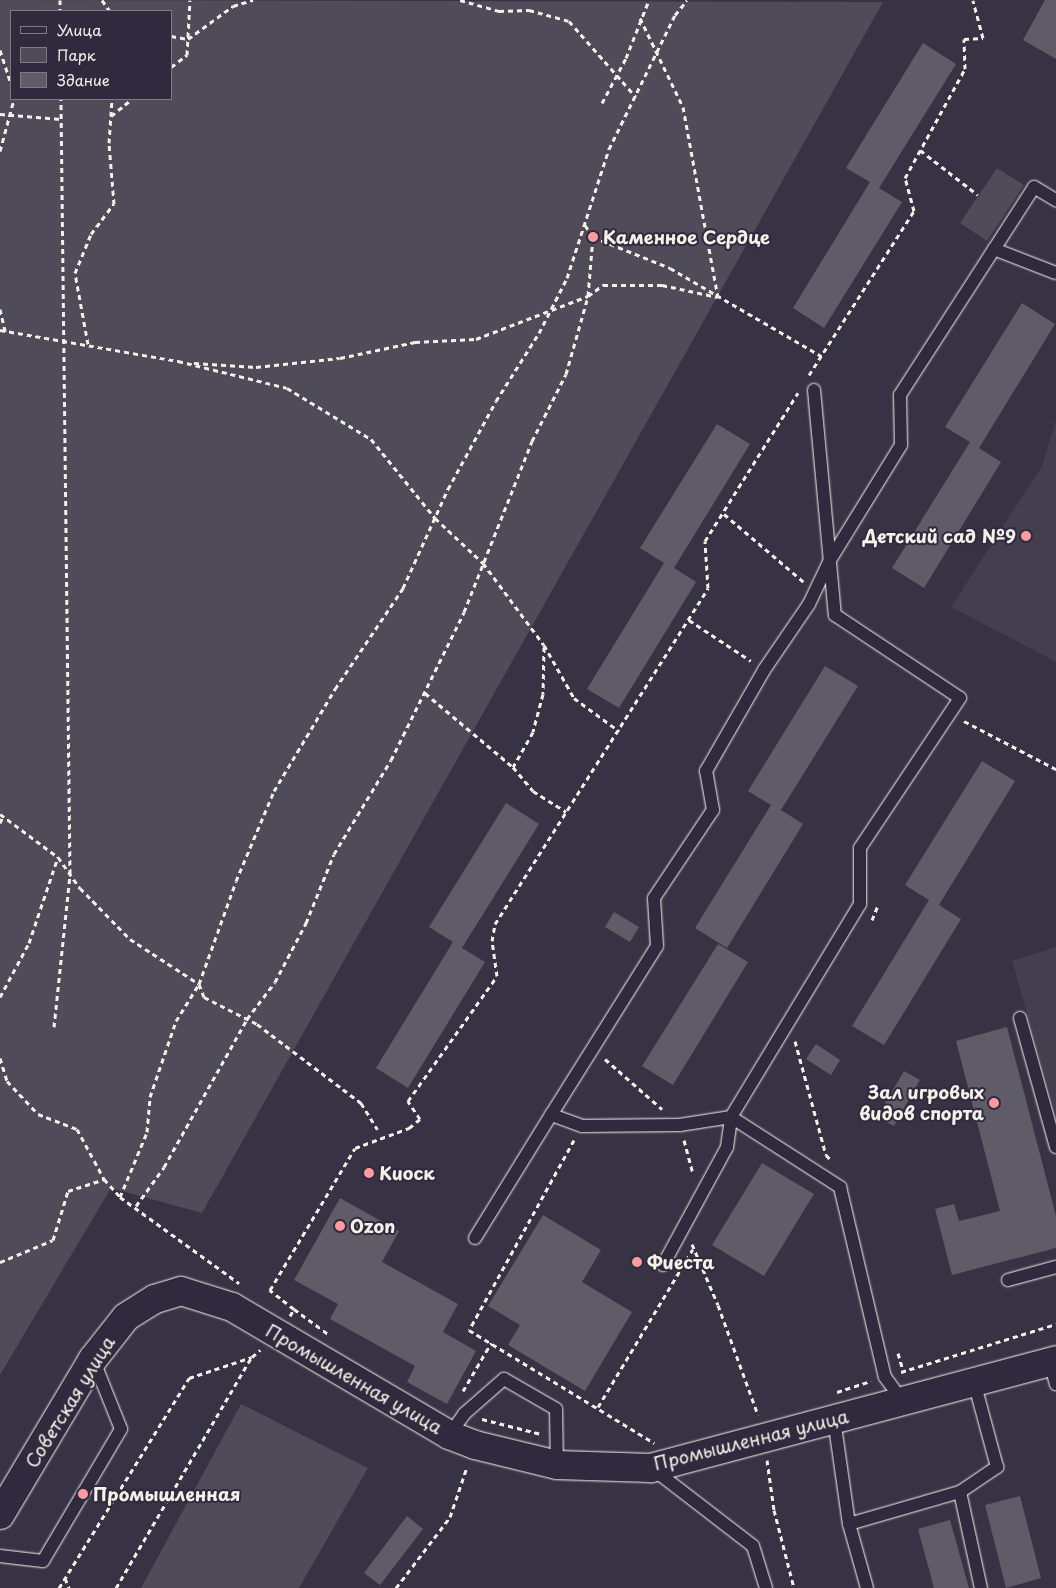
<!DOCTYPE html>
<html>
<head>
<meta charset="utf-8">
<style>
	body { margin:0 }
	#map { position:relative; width:1056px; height:1588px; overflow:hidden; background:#373244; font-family:"Playpen Sans",sans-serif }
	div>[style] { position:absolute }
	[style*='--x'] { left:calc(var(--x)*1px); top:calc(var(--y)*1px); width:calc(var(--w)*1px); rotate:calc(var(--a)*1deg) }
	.built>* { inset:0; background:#433f4e }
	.green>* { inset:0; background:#504b59 }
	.building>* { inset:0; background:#5f5c67 }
	.path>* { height:3px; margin-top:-1.5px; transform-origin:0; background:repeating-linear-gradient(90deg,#f4f1e8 0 5px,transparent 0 9px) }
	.roads { filter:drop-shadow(0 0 1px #f4f1e8) drop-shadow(0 0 1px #f4f1e8) }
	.lane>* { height:12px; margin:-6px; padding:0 6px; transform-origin:6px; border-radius:6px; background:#2f2a3d }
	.secondary>* { height:28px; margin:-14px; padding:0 14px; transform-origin:14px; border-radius:14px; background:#2f2a3d }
	.dots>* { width:14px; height:14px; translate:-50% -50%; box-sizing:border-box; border:2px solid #2f2a3d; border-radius:50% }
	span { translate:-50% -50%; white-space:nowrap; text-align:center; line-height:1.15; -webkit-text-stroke:4px #2f2a3d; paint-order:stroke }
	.poi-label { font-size:18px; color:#f4f1e8; font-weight:700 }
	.left { translate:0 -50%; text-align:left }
	.right { translate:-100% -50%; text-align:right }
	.street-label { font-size:18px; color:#f4f1e8 }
	.legend { position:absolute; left:10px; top:10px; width:162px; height:90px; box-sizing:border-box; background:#2f2a3d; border:1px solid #7e7a81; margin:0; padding:6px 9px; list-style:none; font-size:15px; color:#f4f1e8 }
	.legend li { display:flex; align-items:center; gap:10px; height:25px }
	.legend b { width:25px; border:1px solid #7e7a81 }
</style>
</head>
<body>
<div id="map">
	<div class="built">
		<div style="clip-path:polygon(1056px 420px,1056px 662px,951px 607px,1042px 466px)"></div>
		<div style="clip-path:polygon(1056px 947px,1056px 1114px,1012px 961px)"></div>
	</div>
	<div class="green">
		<div style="clip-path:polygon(evenodd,0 0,883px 2px,202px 1213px,111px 1188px,0 1375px,0 0,11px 11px,171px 11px,171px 99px,11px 99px,11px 11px)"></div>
		<div style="clip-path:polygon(997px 168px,1024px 185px,987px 241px,960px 223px)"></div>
		<div style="clip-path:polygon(241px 1404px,368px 1468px,299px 1588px,141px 1588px)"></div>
	</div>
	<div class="building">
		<div style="clip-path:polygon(1045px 0,1056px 0,1056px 59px,1023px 40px)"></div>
		<div style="clip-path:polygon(923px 43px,956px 64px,879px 188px,902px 202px,824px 328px,793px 308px,870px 182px,846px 168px)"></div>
		<div style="clip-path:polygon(1022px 303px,1055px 324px,979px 448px,1001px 462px,924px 588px,892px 568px,970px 442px,945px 427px)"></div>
		<div style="clip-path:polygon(717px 424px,750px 444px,674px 568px,696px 582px,619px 708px,587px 689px,664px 563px,640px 548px)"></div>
		<div style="clip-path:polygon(825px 666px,858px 686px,781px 810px,803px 824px,727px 948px,695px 928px,771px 805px,748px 791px)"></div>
		<div style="clip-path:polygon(982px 761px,1015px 781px,939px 905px,961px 919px,884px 1045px,852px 1026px,929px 900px,905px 885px)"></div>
		<div style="clip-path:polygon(506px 803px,539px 824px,462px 948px,485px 962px,408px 1088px,376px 1068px,453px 942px,429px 927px)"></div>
		<div style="clip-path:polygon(614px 912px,639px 927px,630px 942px,605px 927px)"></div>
		<div style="clip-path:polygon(718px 944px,748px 962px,673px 1085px,642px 1066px)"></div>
		<div style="clip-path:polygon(1007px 1027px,1056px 1216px,1056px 1248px,952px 1275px,935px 1209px,954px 1204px,959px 1221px,1000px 1211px,956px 1041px)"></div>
		<div style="clip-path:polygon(816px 1044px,840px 1060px,831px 1075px,806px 1059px)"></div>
		<div style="clip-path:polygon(904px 1071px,920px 1080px,894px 1126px,877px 1117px)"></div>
		<div style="clip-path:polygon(762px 1163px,814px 1194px,764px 1276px,712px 1245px)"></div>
		<div style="clip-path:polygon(340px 1198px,399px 1231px,382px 1262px,458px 1304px,443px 1332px,476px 1351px,447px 1404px,407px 1382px,415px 1366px,330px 1319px,338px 1304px,294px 1280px)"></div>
		<div style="clip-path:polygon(543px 1215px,601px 1250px,582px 1282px,632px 1312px,585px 1391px,508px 1345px,520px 1325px,488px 1306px)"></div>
		<div style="clip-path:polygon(1020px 1496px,1041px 1578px,1006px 1588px,985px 1505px)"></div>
		<div style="clip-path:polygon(407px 1516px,423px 1529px,380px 1585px,364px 1573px)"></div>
		<div style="clip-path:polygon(950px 1520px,969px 1588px,934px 1588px,918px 1529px)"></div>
	</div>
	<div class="path">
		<div style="--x:60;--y:0;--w:11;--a:90"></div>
		<div style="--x:102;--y:0;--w:14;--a:54"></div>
		<div style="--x:460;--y:0;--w:41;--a:15.8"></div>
		<div style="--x:499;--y:11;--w:30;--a:-2"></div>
		<div style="--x:529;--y:10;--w:41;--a:15.4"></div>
		<div style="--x:569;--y:21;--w:101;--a:48.6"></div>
		<div style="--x:640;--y:18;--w:99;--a:64.2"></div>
		<div style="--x:683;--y:107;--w:193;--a:79.6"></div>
		<div style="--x:171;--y:36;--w:17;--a:10"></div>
		<div style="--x:188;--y:39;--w:56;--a:-36.3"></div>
		<div style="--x:233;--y:6;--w:21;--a:-17"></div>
		<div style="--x:0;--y:50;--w:36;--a:72"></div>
		<div style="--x:171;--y:67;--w:20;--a:-37"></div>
		<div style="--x:187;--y:55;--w:55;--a:-86.9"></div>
		<div style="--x:602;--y:103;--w:51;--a:-61.9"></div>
		<div style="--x:626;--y:58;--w:62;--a:-68.4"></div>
		<div style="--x:0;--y:114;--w:61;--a:4.7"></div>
		<div style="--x:111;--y:116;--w:27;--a:-39"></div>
		<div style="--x:920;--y:150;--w:73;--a:37.8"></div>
		<div style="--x:0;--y:151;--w:54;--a:-74.9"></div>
		<div style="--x:585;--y:225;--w:14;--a:56"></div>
		<div style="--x:593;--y:237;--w:83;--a:21.9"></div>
		<div style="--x:670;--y:268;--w:175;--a:30.2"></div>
		<div style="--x:0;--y:309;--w:23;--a:77"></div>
		<div style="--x:0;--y:330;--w:181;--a:9.9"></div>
		<div style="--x:178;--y:361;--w:112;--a:13.9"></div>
		<div style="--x:287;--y:388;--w:98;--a:31.3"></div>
		<div style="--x:371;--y:439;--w:102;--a:51"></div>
		<div style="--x:435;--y:518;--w:66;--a:43.2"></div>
		<div style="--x:483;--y:563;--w:102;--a:53.4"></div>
		<div style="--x:544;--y:645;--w:61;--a:60.5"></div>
		<div style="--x:574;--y:698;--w:56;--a:36.3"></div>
		<div style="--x:88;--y:344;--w:72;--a:-100.4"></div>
		<div style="--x:75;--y:273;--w:42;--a:-67.7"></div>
		<div style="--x:91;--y:234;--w:38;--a:-53"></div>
		<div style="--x:114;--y:204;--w:61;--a:-94.7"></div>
		<div style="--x:109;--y:143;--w:44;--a:-86.1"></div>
		<div style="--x:194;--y:363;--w:62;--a:3.7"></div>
		<div style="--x:256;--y:367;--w:84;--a:-6.1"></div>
		<div style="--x:340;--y:358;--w:77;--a:-12"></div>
		<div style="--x:415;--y:342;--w:61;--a:-2.8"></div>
		<div style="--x:476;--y:339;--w:120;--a:-21"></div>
		<div style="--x:588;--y:296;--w:19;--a:-36"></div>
		<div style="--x:603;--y:285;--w:59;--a:0"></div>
		<div style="--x:662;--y:285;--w:57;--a:12.1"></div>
		<div style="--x:809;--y:375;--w:195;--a:-57.4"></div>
		<div style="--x:914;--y:211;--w:34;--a:-105"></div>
		<div style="--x:905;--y:178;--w:124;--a:-61.2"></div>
		<div style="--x:965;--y:69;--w:30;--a:-92"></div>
		<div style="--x:964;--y:39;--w:19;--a:-3"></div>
		<div style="--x:983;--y:38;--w:39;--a:-105"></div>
		<div style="--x:724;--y:514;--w:105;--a:40.4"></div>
		<div style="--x:689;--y:620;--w:74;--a:33.5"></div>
		<div style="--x:544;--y:647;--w:47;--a:91.2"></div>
		<div style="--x:543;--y:694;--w:39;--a:105"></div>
		<div style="--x:533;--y:732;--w:40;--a:119.7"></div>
		<div style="--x:513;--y:767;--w:31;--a:50"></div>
		<div style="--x:533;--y:791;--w:39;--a:32"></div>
		<div style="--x:425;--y:693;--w:115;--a:40.1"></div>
		<div style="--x:964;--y:721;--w:104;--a:27.6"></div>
		<div style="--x:0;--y:814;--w:72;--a:36.6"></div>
		<div style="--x:58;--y:857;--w:38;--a:55"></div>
		<div style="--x:80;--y:888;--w:71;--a:45.6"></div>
		<div style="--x:130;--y:939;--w:82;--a:33.1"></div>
		<div style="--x:199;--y:984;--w:14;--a:69"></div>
		<div style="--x:204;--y:997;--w:59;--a:27"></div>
		<div style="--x:257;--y:1024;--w:131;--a:37.2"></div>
		<div style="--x:361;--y:1103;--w:31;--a:58"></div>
		<div style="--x:0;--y:823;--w:8;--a:-67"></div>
		<div style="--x:872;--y:920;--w:16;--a:-68"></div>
		<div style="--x:0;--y:997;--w:61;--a:-61.8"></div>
		<div style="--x:29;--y:943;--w:91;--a:-71.4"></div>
		<div style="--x:54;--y:1027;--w:154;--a:-84"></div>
		<div style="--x:70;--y:874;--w:775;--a:-90.67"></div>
		<div style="--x:795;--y:1041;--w:118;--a:74.8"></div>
		<div style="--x:826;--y:1155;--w:8;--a:45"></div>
		<div style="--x:0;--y:1058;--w:24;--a:73"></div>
		<div style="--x:7;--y:1081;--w:45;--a:46.8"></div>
		<div style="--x:38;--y:1114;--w:42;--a:21"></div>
		<div style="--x:77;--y:1129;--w:57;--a:61.6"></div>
		<div style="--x:104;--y:1179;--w:24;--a:48"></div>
		<div style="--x:120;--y:1197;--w:147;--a:35.9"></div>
		<div style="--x:605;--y:1059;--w:76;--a:41.3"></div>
		<div style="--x:574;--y:1140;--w:217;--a:118.9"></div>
		<div style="--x:469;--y:1330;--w:217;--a:31.4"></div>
		<div style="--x:684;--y:1140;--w:35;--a:75"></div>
		<div style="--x:120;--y:1197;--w:70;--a:-67.4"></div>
		<div style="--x:147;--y:1132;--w:35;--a:-85"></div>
		<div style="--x:150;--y:1097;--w:80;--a:-71.1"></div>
		<div style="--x:176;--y:1021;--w:44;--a:-58.1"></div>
		<div style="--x:199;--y:984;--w:109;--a:-70.2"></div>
		<div style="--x:236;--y:881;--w:98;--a:-67.1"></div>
		<div style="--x:274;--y:791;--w:119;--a:-59.1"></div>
		<div style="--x:335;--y:689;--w:122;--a:-56"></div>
		<div style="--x:403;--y:588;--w:109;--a:-65.6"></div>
		<div style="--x:448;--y:489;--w:100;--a:-61.4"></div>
		<div style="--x:496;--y:401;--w:80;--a:-57.7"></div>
		<div style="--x:539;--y:333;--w:62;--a:-63"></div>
		<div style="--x:567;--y:278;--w:136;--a:-72"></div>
		<div style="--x:609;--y:149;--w:149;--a:-63.8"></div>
		<div style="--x:675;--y:15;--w:19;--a:-51"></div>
		<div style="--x:136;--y:1206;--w:48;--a:-54.3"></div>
		<div style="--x:164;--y:1167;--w:170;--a:-60.7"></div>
		<div style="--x:247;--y:1019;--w:46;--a:-52.9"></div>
		<div style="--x:275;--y:982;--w:67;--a:-62.3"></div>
		<div style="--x:306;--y:923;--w:74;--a:-67.9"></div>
		<div style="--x:334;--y:854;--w:110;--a:-58.8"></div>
		<div style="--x:391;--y:760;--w:165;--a:-63.7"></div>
		<div style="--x:464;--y:612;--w:184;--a:-68.3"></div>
		<div style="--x:532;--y:441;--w:75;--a:-63.1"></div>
		<div style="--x:566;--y:374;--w:81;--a:-74.2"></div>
		<div style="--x:588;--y:296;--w:59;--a:-85.2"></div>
		<div style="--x:692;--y:1244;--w:66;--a:66.9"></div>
		<div style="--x:718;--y:1305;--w:117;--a:70"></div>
		<div style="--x:0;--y:1262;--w:57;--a:-22.5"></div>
		<div style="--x:53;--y:1240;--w:51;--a:-73"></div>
		<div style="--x:68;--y:1191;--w:38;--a:-18"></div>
		<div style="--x:294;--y:1309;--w:42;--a:36.3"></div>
		<div style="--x:290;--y:1316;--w:8;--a:-60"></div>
		<div style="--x:294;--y:1309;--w:31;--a:-142"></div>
		<div style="--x:270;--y:1290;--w:165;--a:-59.1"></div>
		<div style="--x:355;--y:1148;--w:58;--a:-20.3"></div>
		<div style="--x:409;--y:1128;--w:14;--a:-39"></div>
		<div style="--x:420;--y:1119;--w:22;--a:-124"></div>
		<div style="--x:408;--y:1101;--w:153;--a:-54.5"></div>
		<div style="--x:497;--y:976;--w:35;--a:-98"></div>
		<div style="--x:492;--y:941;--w:17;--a:-80"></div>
		<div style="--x:495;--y:924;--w:398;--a:-57.6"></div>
		<div style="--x:708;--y:588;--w:47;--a:-93.7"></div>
		<div style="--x:705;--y:541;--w:175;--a:-57.9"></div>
		<div style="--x:898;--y:1353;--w:19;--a:74"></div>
		<div style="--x:901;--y:1372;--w:162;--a:-17.2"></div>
		<div style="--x:463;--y:1391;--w:56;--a:-59.7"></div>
		<div style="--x:837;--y:1392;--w:36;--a:-18"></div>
		<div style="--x:598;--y:1407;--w:184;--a:-59"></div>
		<div style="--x:482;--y:1419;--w:61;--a:14.3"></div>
		<div style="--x:767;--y:1460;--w:50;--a:82"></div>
		<div style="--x:774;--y:1510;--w:81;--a:75.6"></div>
		<div style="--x:65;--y:1578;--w:11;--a:68"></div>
		<div style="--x:59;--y:1588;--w:247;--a:-58.2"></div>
		<div style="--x:189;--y:1378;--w:66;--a:-18.4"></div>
		<div style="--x:252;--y:1357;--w:11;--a:-41"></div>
		<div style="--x:116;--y:1588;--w:267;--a:-59.6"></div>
		<div style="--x:396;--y:1588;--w:89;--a:-52.7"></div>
		<div style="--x:450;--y:1517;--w:53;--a:-71.2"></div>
	</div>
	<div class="roads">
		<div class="lane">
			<div style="--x:994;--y:249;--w:66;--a:21.2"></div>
			<div style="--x:814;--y:390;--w:226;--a:84.7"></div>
			<div style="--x:835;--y:615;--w:150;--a:33.6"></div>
			<div style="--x:960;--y:698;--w:180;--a:123.7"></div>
			<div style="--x:860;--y:848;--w:56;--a:90"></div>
			<div style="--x:860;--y:904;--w:249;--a:121.2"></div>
			<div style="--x:731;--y:1117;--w:130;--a:32.7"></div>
			<div style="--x:840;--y:1187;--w:195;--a:76.7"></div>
			<div style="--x:885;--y:1377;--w:31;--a:54"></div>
			<div style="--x:1020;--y:1018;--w:134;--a:74.4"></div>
			<div style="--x:475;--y:1238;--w:145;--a:-58.3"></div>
			<div style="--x:663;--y:1265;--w:134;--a:-61.5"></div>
			<div style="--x:727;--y:1147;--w:30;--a:-82"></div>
			<div style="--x:731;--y:1117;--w:52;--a:171.1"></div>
			<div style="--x:680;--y:1125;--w:98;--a:179.4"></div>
			<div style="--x:582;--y:1126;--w:33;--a:-160"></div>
			<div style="--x:551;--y:1115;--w:199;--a:-57.9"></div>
			<div style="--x:657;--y:946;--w:48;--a:-93.6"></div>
			<div style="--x:654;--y:898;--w:106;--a:-56.2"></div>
			<div style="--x:713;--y:810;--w:40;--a:-100"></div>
			<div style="--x:706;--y:771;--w:116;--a:-60.1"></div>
			<div style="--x:764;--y:670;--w:80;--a:-55.7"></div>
			<div style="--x:809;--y:604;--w:49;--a:-64.5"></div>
			<div style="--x:830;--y:560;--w:135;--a:-58.3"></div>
			<div style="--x:901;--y:445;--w:50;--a:-91.1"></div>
			<div style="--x:900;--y:395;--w:247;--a:-57.2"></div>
			<div style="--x:1034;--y:187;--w:26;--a:31"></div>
			<div style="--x:1008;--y:1280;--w:50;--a:-15.2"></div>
			<div style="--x:1050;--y:1362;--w:23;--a:75"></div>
			<div style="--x:834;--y:1419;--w:106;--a:81.9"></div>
			<div style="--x:449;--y:1435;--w:26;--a:-54"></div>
			<div style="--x:464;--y:1414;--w:53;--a:-41.2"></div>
			<div style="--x:504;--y:1379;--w:60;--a:30"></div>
			<div style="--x:556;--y:1409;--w:56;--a:89"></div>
			<div style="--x:653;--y:1469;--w:126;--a:37.6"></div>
			<div style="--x:753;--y:1546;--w:44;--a:72.8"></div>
			<div style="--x:960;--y:1492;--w:98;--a:77.7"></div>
			<div style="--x:0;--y:1556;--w:43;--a:6.6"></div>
			<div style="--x:43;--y:1561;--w:153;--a:-59.4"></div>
			<div style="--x:121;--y:1429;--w:75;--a:-111.8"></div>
			<div style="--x:867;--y:1588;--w:66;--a:-105.7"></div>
			<div style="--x:849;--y:1524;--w:116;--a:-16.1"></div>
			<div style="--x:960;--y:1492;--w:45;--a:-34"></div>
			<div style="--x:997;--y:1467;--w:88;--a:-105.1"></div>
		</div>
		<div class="secondary">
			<div style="--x:0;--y:1515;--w:182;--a:-59.2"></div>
			<div style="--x:93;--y:1359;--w:53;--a:-51.8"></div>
			<div style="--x:126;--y:1317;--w:34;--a:-32"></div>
			<div style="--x:155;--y:1299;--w:27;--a:-17"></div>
			<div style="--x:181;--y:1291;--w:53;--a:17.4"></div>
			<div style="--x:232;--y:1307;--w:252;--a:30.5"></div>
			<div style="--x:449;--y:1435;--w:28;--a:21"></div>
			<div style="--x:475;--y:1445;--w:84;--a:13.7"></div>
			<div style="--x:557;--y:1465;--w:94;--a:1.8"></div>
			<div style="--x:651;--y:1468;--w:419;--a:-14.9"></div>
		</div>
	</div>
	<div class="dots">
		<div style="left:593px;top:237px;background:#ff9aa2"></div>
		<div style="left:1026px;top:536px;background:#ff9aa2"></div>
		<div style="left:994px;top:1103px;background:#ff9aa2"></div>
		<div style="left:369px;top:1173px;background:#ff9aa2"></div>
		<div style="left:340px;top:1226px;background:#ff9aa2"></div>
		<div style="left:637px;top:1262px;background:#ff9aa2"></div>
		<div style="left:83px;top:1494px;background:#ff9aa2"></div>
	</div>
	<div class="poi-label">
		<span class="left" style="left:603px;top:237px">Каменное Сердце</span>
		<span class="right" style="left:1016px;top:536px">Детский сад №9</span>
		<span class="right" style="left:984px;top:1103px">Зал игровых<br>видов спорта</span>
		<span class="left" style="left:379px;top:1173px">Киоск</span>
		<span class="left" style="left:350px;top:1226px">Ozon</span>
		<span class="left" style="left:647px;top:1262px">Фиеста</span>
		<span class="left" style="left:93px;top:1494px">Промышленная</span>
	</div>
	<div class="street-label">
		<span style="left:354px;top:1379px;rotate:30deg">Промышленная улица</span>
		<span style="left:70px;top:1402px;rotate:-58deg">Советская улица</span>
		<span style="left:751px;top:1440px;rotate:-14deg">Промышленная улица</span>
	</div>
	<ul class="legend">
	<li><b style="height:6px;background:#2f2a3d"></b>Улица</li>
	<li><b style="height:14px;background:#504b59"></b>Парк</li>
	<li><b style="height:14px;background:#5f5c67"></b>Здание</li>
	</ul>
</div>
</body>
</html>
